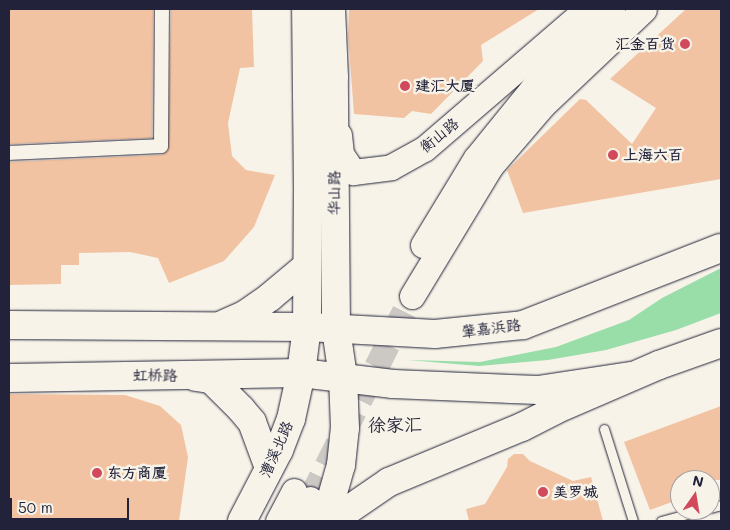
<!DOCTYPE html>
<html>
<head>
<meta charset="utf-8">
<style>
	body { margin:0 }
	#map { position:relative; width:730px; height:530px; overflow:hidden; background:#f7f3e8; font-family:Mali,"LXGW WenKai TC",sans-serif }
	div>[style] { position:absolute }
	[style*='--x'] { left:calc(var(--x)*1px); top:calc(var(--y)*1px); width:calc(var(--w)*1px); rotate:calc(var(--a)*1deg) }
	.green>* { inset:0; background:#99dda9 }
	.building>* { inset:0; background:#f2c3a2 }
	.secondary-tunnel>* { height:25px; margin-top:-12.5px; transform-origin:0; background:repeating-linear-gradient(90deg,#ccc9c5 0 25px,transparent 0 37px) }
	.roads { filter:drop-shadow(0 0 1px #22223b) drop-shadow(0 0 1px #22223b) }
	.service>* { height:9px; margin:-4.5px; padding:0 4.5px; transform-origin:4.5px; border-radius:4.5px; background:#f7f3e8 }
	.pedestrian>* { height:14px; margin:-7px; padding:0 7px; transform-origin:7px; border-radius:7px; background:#f7f3e8 }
	.secondary>* { height:25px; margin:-12.5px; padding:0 12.5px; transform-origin:12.5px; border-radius:12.5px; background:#f7f3e8 }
	.primary>* { height:28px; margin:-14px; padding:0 14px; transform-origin:14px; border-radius:14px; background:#f7f3e8 }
	.dots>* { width:14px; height:14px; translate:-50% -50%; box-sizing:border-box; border:2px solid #f7f3e8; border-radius:50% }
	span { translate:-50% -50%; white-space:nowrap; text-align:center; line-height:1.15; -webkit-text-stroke:5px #f7f3e8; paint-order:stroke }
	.poi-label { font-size:15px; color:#22223b; font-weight:700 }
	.right { translate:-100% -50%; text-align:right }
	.left { translate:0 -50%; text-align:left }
	.street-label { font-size:15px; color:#22223b }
	.quarter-label { font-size:18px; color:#22223b }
	.frame { position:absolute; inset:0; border:10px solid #22223b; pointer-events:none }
	.north { position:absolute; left:670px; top:470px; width:50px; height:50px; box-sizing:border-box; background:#f7f3e8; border:1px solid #a29fa3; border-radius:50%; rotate:13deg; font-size:14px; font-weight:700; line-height:20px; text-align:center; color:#22223b }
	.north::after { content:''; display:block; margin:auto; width:18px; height:22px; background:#d1495b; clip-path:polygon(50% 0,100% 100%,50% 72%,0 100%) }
	.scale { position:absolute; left:10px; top:498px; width:119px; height:22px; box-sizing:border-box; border:2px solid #22223b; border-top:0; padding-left:6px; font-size:15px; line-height:18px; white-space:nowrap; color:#22223b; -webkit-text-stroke:4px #f7f3e8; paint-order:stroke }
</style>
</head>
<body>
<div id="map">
	<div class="green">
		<div style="clip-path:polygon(721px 268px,721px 313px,676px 330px,606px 350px,548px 360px,479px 366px,408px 360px,480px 362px,556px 347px,629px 320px,662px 298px)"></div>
	</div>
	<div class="building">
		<div style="clip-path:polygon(9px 9px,153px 9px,152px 138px,9px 144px)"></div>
		<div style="clip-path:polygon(171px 9px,252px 9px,254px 67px,240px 68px,228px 123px,232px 156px,246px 170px,275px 175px,254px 227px,224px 261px,169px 283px,158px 258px,130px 252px,79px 253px,79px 265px,61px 265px,61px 284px,9px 285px,9px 162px,161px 155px,168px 151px)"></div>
		<div style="clip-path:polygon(349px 9px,539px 9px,481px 45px,483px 61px,431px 114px,412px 111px,404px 118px,354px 114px,348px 35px)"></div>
		<div style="clip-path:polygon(686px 9px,721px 9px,721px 179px,523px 213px,507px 170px,580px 99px,586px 100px,632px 144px,656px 108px,610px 79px)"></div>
		<div style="clip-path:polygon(9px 394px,125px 395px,160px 406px,181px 425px,188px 457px,179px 521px,9px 521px)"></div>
		<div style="clip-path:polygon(721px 406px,721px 480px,680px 480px,680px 499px,650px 510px,624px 442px)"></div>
		<div style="clip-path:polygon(514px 454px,523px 454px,530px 461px,573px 481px,591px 477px,603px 521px,469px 521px,466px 509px,485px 504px,507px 467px,508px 459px)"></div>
	</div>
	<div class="secondary-tunnel">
		<div style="--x:310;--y:499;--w:227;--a:-63.3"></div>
	</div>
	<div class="roads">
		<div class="service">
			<div style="--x:604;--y:429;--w:96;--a:72.5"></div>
			<div style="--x:710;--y:508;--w:11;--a:-15"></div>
			<div style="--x:661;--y:521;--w:42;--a:-15"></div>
		</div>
		<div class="pedestrian">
			<div style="--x:9;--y:153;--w:152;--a:-2.6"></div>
			<div style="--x:161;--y:146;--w:137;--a:-89.6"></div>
		</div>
		<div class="secondary">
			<div style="--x:339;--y:135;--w:19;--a:84"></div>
			<div style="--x:341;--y:154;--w:22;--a:56"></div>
			<div style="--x:353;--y:172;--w:38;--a:-7"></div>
			<div style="--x:391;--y:167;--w:38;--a:-29"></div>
			<div style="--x:424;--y:149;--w:215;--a:-40.7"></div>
			<div style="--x:423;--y:245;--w:102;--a:-58.7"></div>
			<div style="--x:476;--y:158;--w:129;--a:-51"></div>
			<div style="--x:557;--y:58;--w:74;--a:-41.7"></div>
			<div style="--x:412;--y:296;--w:151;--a:-58.8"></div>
			<div style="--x:490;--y:167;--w:82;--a:-49.5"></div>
			<div style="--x:543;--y:105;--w:139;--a:-43.5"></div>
			<div style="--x:278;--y:521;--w:34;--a:-62"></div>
			<div style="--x:298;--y:521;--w:25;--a:-61"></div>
		</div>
		<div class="primary">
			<div style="--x:224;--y:324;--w:24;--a:-24"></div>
			<div style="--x:246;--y:314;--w:29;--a:-35"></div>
			<div style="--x:270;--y:297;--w:48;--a:-40"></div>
			<div style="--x:9;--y:325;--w:298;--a:0.4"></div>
			<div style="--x:307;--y:327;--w:128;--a:3.1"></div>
			<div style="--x:435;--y:334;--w:88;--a:-5.8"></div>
			<div style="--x:523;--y:325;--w:212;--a:-21.3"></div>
			<div style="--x:196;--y:377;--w:15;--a:8"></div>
			<div style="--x:211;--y:379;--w:42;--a:45"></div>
			<div style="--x:241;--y:409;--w:17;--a:50"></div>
			<div style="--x:252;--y:422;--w:49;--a:69.7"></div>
			<div style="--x:9;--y:378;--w:292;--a:-1"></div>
			<div style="--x:301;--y:373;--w:93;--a:6.8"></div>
			<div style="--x:393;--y:384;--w:145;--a:2.4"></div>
			<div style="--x:538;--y:390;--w:95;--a:-8.5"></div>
			<div style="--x:242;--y:521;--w:80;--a:-62.5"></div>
			<div style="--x:279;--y:450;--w:33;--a:-69"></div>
			<div style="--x:291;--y:419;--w:47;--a:-77.7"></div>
			<div style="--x:301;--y:373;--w:46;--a:-82.6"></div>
			<div style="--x:307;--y:327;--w:136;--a:-89.6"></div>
			<div style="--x:308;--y:191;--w:182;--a:-90.6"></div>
			<div style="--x:325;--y:521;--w:58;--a:-74.1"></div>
			<div style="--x:341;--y:465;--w:37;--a:-84"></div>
			<div style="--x:345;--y:428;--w:51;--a:-92.2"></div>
			<div style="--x:343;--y:377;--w:49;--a:-98.3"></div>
			<div style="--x:336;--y:329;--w:252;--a:-90.5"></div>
			<div style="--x:334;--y:77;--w:68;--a:-92.5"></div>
			<div style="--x:332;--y:521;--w:69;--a:-34.4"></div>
			<div style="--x:389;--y:482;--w:144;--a:-22.5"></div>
			<div style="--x:522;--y:427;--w:37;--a:-27"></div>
			<div style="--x:555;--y:410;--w:113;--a:-23.4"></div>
			<div style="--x:659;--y:365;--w:66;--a:-19.5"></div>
		</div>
	</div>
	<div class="dots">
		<div style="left:685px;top:44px;background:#d1495b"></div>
		<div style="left:405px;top:86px;background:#d1495b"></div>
		<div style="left:613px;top:155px;background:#d1495b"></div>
		<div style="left:97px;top:473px;background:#d1495b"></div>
		<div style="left:543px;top:492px;background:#d1495b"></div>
	</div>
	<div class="poi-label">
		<span class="right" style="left:675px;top:44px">汇金百货</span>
		<span class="left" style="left:415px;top:86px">建汇大厦</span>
		<span class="left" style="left:623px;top:155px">上海六百</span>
		<span class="left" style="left:107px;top:473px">东方商厦</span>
		<span class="left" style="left:553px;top:492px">美罗城</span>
	</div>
	<div class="street-label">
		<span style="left:439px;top:135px;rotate:-39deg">衡山路</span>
		<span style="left:334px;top:193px;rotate:-90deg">华山路</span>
		<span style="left:491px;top:328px;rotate:-7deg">肇嘉浜路</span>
		<span style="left:155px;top:375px;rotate:1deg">虹桥路</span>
		<span style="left:276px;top:449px;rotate:-66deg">漕溪北路</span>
	</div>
	<div class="quarter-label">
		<span style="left:395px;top:424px">徐家汇</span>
	</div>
	<div class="frame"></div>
	<div class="north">N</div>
	<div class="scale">50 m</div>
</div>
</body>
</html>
